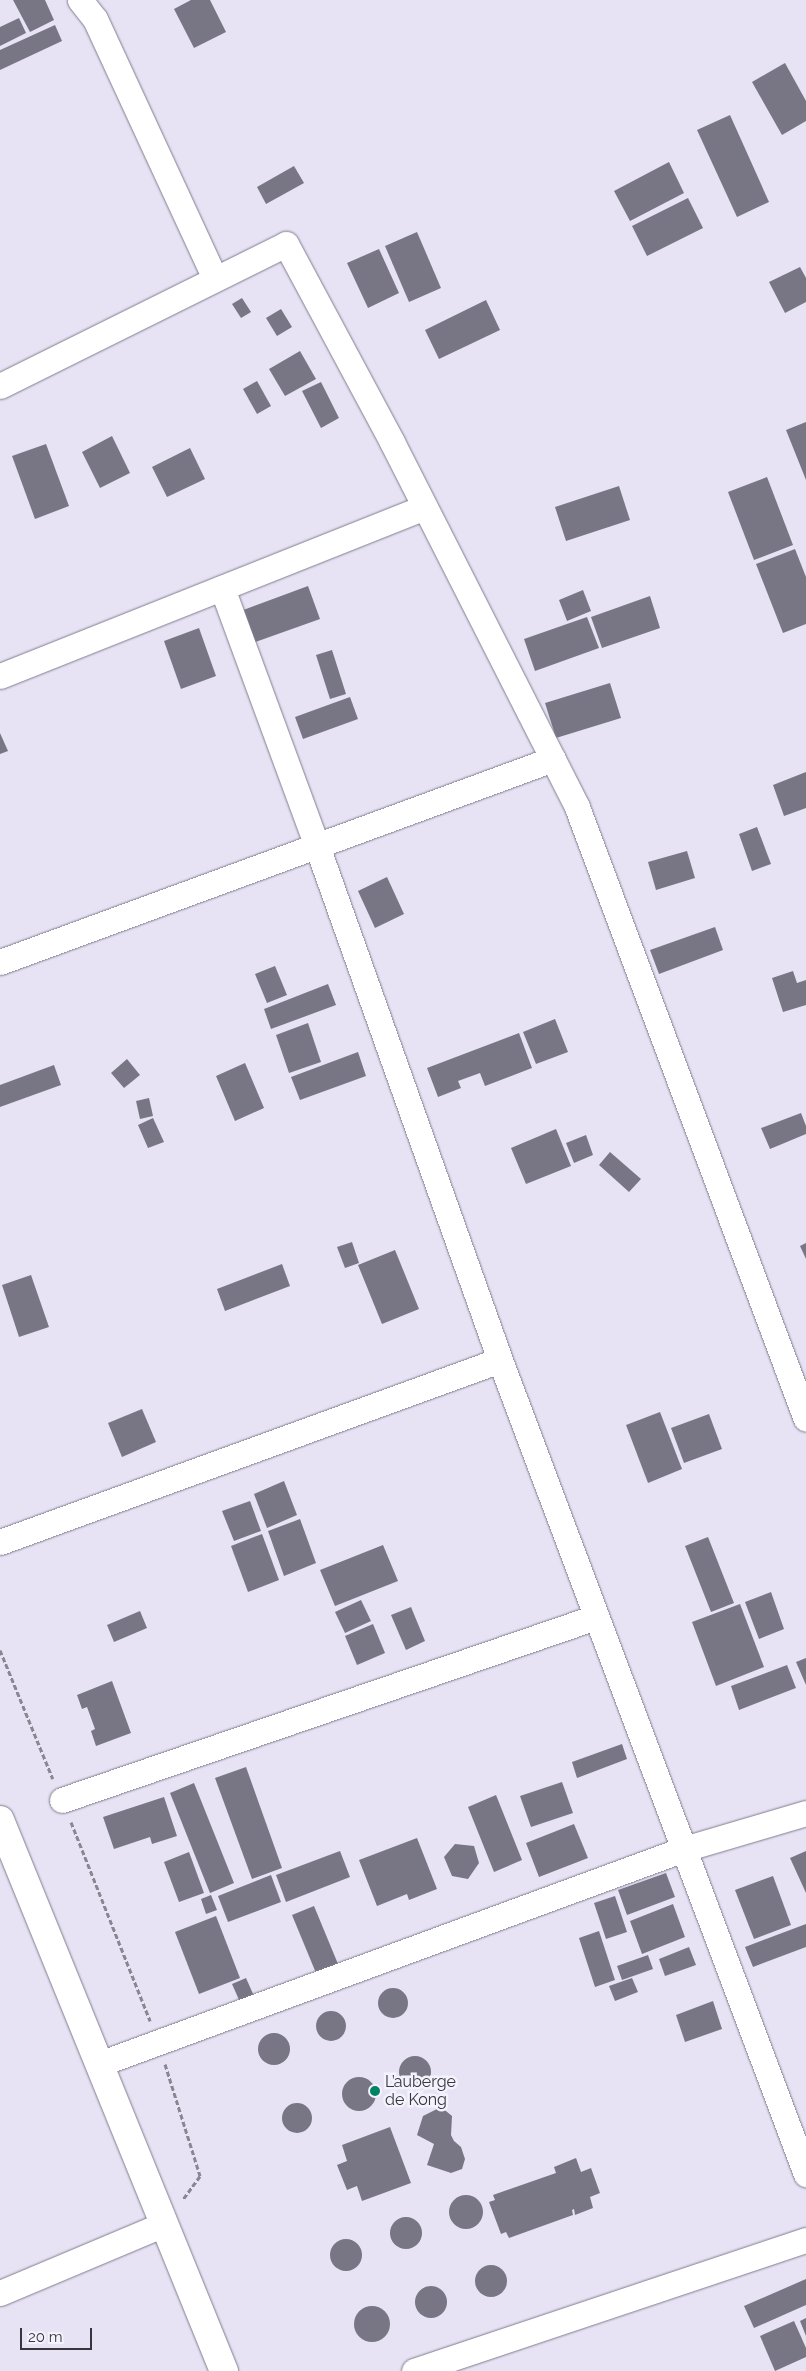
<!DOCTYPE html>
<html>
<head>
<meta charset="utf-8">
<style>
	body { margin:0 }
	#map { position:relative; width:806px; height:2371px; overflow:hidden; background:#e7e3f5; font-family:Raleway,sans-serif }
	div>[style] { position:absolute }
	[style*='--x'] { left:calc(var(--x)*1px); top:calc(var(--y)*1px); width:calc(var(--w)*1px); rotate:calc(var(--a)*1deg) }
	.building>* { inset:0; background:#787585 }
	.round { border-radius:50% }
	.path>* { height:3px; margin-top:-1.5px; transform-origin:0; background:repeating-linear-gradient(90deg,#898692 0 5px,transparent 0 7.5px) }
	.roads { filter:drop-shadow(0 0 1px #807d8d) drop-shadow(0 0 1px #807d8d) }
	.street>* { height:25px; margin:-12.5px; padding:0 12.5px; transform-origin:12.5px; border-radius:12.5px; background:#fff }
	.secondary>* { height:28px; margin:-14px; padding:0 14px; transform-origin:14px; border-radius:14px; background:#fff }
	.dots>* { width:14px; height:14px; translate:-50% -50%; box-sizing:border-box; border:2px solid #f4f2fc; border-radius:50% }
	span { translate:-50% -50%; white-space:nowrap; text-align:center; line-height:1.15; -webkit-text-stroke:5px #f4f2fc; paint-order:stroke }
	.poi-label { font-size:16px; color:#37363d }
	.left { translate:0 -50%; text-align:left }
	.scale { position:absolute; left:20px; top:2328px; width:72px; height:22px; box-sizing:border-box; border:2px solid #37363d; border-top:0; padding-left:6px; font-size:15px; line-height:18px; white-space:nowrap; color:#37363d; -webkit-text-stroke:4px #f4f2fc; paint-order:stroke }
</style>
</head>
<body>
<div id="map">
	<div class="building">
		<div style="clip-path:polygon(13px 0,45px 0,54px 20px,30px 32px)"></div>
		<div style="clip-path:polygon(191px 0,210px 0,226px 32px,194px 48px,174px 9px)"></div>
		<div style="clip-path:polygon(19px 18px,26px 33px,0 46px,0 27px)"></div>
		<div style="clip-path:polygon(55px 25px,62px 41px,0 70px,0 50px)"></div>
		<div style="clip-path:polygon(785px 63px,806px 101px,806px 121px,782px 135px,752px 82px)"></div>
		<div style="clip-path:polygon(730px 115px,769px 202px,737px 217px,697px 130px)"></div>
		<div style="clip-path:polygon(669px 162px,684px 193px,630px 221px,614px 191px)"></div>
		<div style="clip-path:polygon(294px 166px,304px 183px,266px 204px,257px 187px)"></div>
		<div style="clip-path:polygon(688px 198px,703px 228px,647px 256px,632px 226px)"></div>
		<div style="clip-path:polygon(417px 232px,441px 288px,409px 302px,385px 246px)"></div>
		<div style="clip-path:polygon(379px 249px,399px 293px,368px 308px,347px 263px)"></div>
		<div style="clip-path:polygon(800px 267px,806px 278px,806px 302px,785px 313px,769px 282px)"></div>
		<div style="clip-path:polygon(242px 298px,251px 312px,241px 318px,232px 304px)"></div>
		<div style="clip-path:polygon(486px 300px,500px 330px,439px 359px,425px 330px)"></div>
		<div style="clip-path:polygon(281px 309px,292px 327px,277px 336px,266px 318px)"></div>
		<div style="clip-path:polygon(300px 351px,316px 379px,285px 396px,269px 369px)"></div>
		<div style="clip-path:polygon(257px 381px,271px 406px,257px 414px,243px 389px)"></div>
		<div style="clip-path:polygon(321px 382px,339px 418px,321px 428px,302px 391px)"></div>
		<div style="clip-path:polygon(806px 422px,806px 480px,786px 430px)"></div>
		<div style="clip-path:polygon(112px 436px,130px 473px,100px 488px,82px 452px)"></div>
		<div style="clip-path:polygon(46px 444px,69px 506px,35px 519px,12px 456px)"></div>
		<div style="clip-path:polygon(190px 448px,205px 479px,167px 497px,152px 467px)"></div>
		<div style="clip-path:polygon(767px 477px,793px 545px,754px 560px,728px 492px)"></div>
		<div style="clip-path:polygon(619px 486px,630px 520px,566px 541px,555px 507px)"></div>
		<div style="clip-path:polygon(795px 549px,806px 577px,806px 624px,783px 633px,756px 564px)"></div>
		<div style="clip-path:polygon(308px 586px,320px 619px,250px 644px,238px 612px)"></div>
		<div style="clip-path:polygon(583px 590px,591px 611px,567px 621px,559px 600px)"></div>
		<div style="clip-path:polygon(650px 596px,660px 628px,602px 648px,591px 617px)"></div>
		<div style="clip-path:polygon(587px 617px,599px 648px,535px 671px,524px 639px)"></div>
		<div style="clip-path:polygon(199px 628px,216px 676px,181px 689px,164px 641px)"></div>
		<div style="clip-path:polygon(332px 650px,346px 694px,330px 699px,316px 655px)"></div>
		<div style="clip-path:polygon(610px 683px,621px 718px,556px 738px,545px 703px)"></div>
		<div style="clip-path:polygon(350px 697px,358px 719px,303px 739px,295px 717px)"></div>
		<div style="clip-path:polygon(0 733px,8px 751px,0 754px)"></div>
		<div style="clip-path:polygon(806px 772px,806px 808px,784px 816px,773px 785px)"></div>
		<div style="clip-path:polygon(757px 827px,771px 864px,752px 871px,739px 834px)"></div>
		<div style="clip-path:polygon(687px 851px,695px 878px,656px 890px,648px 862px)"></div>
		<div style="clip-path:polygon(387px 877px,404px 914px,375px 928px,358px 891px)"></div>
		<div style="clip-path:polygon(715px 927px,723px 950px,659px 974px,650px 950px)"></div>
		<div style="clip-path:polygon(275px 966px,287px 995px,267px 1003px,255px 974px)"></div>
		<div style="clip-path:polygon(793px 971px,797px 983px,806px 980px,806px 1005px,783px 1012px,772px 978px)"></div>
		<div style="clip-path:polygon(328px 984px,336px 1005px,271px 1029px,264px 1009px)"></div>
		<div style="clip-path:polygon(555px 1019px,568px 1052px,536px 1064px,523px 1032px)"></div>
		<div style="clip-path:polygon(308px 1023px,321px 1062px,289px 1073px,276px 1035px)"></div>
		<div style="clip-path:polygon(519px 1033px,532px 1068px,485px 1086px,480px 1073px,458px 1081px,461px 1088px,438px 1097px,427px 1068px)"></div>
		<div style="clip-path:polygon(358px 1052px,366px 1076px,300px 1100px,291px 1077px)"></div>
		<div style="clip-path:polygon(127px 1059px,140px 1075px,124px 1088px,111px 1073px)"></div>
		<div style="clip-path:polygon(245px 1063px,264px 1108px,235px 1121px,216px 1076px)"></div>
		<div style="clip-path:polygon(54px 1065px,61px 1085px,0 1107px,0 1085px)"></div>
		<div style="clip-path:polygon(149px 1098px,153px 1116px,140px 1119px,136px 1101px)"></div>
		<div style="clip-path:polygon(801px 1113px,806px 1126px,806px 1134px,770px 1149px,761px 1128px)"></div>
		<div style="clip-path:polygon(153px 1118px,164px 1142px,148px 1148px,138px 1125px)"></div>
		<div style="clip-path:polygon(556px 1129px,571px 1166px,526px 1184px,511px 1148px)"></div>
		<div style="clip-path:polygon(586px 1135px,593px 1155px,574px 1163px,566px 1143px)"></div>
		<div style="clip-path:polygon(610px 1152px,641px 1179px,629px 1192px,599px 1165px)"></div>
		<div style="clip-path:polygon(352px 1242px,359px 1263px,345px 1268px,337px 1247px)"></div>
		<div style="clip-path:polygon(806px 1243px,806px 1259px,800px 1246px)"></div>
		<div style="clip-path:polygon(395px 1250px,419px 1309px,382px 1324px,358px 1265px)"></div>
		<div style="clip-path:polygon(282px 1264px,290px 1286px,225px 1311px,217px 1289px)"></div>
		<div style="clip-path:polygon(31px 1275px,49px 1327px,19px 1337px,2px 1285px)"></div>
		<div style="clip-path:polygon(142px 1409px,156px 1442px,122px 1457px,108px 1423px)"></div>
		<div style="clip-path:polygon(660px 1412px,682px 1469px,648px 1483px,626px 1425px)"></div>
		<div style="clip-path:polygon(709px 1414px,722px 1449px,684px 1463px,671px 1428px)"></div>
		<div style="clip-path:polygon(284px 1481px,297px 1515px,267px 1528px,254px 1494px)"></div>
		<div style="clip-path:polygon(250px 1501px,261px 1531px,234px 1541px,222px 1511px)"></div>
		<div style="clip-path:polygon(300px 1519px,316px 1563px,284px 1576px,268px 1531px)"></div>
		<div style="clip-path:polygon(262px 1534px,279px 1580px,248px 1592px,231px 1546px)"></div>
		<div style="clip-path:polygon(708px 1537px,734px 1603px,711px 1612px,685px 1546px)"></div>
		<div style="clip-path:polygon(383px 1545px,398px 1581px,335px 1606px,320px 1570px)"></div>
		<div style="clip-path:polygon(771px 1592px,784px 1629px,759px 1639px,745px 1602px)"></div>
		<div style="clip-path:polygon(361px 1600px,371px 1621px,345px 1633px,335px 1612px)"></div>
		<div style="clip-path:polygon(740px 1604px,764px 1667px,716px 1686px,692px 1622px)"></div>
		<div style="clip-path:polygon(411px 1607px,425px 1641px,406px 1650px,391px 1615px)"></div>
		<div style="clip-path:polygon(140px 1611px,147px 1628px,114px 1642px,107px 1625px)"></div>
		<div style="clip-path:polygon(373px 1624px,385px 1653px,357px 1665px,345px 1636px)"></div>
		<div style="clip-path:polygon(806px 1658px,806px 1685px,796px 1662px)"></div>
		<div style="clip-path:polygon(787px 1665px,796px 1688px,739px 1710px,731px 1686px)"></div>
		<div style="clip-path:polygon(112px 1681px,131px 1733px,96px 1746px,91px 1731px,95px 1729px,87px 1707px,82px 1709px,77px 1695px)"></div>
		<div style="clip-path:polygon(622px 1744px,627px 1759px,577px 1778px,572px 1762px)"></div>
		<div style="clip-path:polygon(246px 1767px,282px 1868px,252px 1879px,215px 1778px)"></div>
		<div style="clip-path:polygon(562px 1782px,573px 1813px,531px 1827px,520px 1796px)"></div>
		<div style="clip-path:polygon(194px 1783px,234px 1883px,210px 1893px,170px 1793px)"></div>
		<div style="clip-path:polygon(496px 1795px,522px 1860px,494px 1872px,468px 1807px)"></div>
		<div style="clip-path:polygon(164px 1797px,177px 1836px,152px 1844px,150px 1837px,114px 1849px,103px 1817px)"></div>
		<div style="clip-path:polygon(574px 1824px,588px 1858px,539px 1877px,526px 1843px)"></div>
		<div style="clip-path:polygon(417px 1838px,437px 1889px,409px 1900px,407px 1894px,377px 1906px,359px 1860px)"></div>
		<div style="clip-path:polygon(455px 1844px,474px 1846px,479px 1863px,468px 1879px,452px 1876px,444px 1857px)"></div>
		<div style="clip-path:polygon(340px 1851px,350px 1877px,286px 1902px,276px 1875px)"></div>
		<div style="clip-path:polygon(806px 1851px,806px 1893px,790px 1858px)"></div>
		<div style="clip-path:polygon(189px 1852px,204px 1893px,179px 1902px,164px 1862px)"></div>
		<div style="clip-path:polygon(666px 1873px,675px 1897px,627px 1915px,618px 1890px)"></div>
		<div style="clip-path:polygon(271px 1875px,281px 1902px,228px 1922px,218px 1896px)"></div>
		<div style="clip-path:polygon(773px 1876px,791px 1925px,754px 1939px,735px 1890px)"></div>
		<div style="clip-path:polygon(211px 1895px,217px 1910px,206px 1914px,201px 1899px)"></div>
		<div style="clip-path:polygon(615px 1896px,627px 1932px,606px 1939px,594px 1903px)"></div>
		<div style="clip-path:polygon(673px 1904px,685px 1937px,642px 1954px,630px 1921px)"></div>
		<div style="clip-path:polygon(314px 1906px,338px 1964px,316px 1973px,292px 1915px)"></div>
		<div style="clip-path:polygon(216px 1916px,240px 1978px,199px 1994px,175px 1932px)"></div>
		<div style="clip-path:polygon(806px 1924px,806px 1947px,753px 1967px,745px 1947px)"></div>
		<div style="clip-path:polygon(599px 1931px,615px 1980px,595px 1987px,579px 1938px)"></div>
		<div style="clip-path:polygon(689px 1947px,696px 1965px,665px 1976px,659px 1959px)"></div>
		<div style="clip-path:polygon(648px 1955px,653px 1969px,622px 1980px,617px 1966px)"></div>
		<div style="clip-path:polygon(246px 1978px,254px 1996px,240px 2002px,232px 1984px)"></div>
		<div style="clip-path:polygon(632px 1978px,638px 1992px,615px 2001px,609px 1986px)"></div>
		<div class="round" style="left:378px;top:1988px;width:30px;height:30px"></div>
		<div style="clip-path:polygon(713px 2001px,722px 2029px,685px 2042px,676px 2015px)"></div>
		<div class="round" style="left:316px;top:2011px;width:30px;height:30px"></div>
		<div class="round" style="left:258px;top:2033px;width:32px;height:32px"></div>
		<div class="round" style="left:399px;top:2056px;width:32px;height:32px"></div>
		<div class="round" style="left:342px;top:2077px;width:34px;height:34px"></div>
		<div class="round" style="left:282px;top:2103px;width:30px;height:30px"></div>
		<div style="clip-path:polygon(441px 2107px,452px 2116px,451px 2135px,454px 2141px,461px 2147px,465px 2159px,462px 2169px,451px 2173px,427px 2165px,434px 2144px,417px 2135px,423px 2116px)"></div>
		<div style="clip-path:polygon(390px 2127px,411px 2183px,362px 2201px,357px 2186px,347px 2190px,337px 2165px,347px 2161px,342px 2145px)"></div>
		<div style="clip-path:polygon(576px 2158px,581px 2172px,591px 2168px,600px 2193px,590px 2197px,593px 2208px,575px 2215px,574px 2209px,572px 2210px,573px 2215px,509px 2238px,506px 2232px,501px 2234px,489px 2202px,495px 2200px,493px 2195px,556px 2173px,554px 2167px)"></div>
		<div class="round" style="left:449px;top:2195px;width:34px;height:34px"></div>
		<div class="round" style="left:390px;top:2217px;width:32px;height:32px"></div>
		<div class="round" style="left:330px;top:2239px;width:32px;height:32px"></div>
		<div class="round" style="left:475px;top:2265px;width:32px;height:32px"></div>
		<div style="clip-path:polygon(806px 2279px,806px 2305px,754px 2328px,744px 2306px)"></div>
		<div class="round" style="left:415px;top:2286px;width:32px;height:32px"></div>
		<div class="round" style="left:354px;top:2306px;width:36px;height:36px"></div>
		<div style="clip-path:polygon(806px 2318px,806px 2336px,800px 2321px)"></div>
		<div style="clip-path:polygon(794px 2321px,806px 2348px,806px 2357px,775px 2371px,760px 2336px)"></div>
	</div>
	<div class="path">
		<div style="--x:0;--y:1650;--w:139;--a:67.7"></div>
		<div style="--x:71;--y:1822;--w:214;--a:68.3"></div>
		<div style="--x:165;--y:2064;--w:117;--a:72.6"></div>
		<div style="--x:200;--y:2176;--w:29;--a:126"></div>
	</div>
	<div class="roads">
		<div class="street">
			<div style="--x:80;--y:0;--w:24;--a:52"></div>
			<div style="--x:95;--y:19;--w:286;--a:65.2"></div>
			<div style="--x:0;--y:386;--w:319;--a:-26.4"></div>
			<div style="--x:286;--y:244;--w:225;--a:61.8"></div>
			<div style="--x:392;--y:442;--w:409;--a:63.1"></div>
			<div style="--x:577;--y:807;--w:653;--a:69.49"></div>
			<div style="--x:222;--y:588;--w:275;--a:69.8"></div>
			<div style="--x:317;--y:846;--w:546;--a:70.4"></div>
			<div style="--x:500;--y:1360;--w:870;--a:69.4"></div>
			<div style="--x:0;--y:676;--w:456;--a:-21.7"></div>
			<div style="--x:0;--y:962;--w:589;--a:-20.16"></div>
			<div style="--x:0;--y:1542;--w:532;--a:-20"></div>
			<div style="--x:62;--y:1800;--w:564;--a:-18.92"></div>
			<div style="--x:99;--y:2064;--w:623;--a:-20.18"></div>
			<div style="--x:684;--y:1849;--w:127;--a:-16.4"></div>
			<div style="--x:0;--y:2293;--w:178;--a:-22.8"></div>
			<div style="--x:414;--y:2371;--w:413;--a:-18.5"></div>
		</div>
		<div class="secondary">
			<div style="--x:0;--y:1820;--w:595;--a:67.88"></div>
		</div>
	</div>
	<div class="dots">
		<div style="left:375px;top:2091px;background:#008264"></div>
	</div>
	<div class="poi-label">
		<span class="left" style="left:385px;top:2091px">L’auberge<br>de Kong</span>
	</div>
	<div class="scale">20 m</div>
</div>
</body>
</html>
